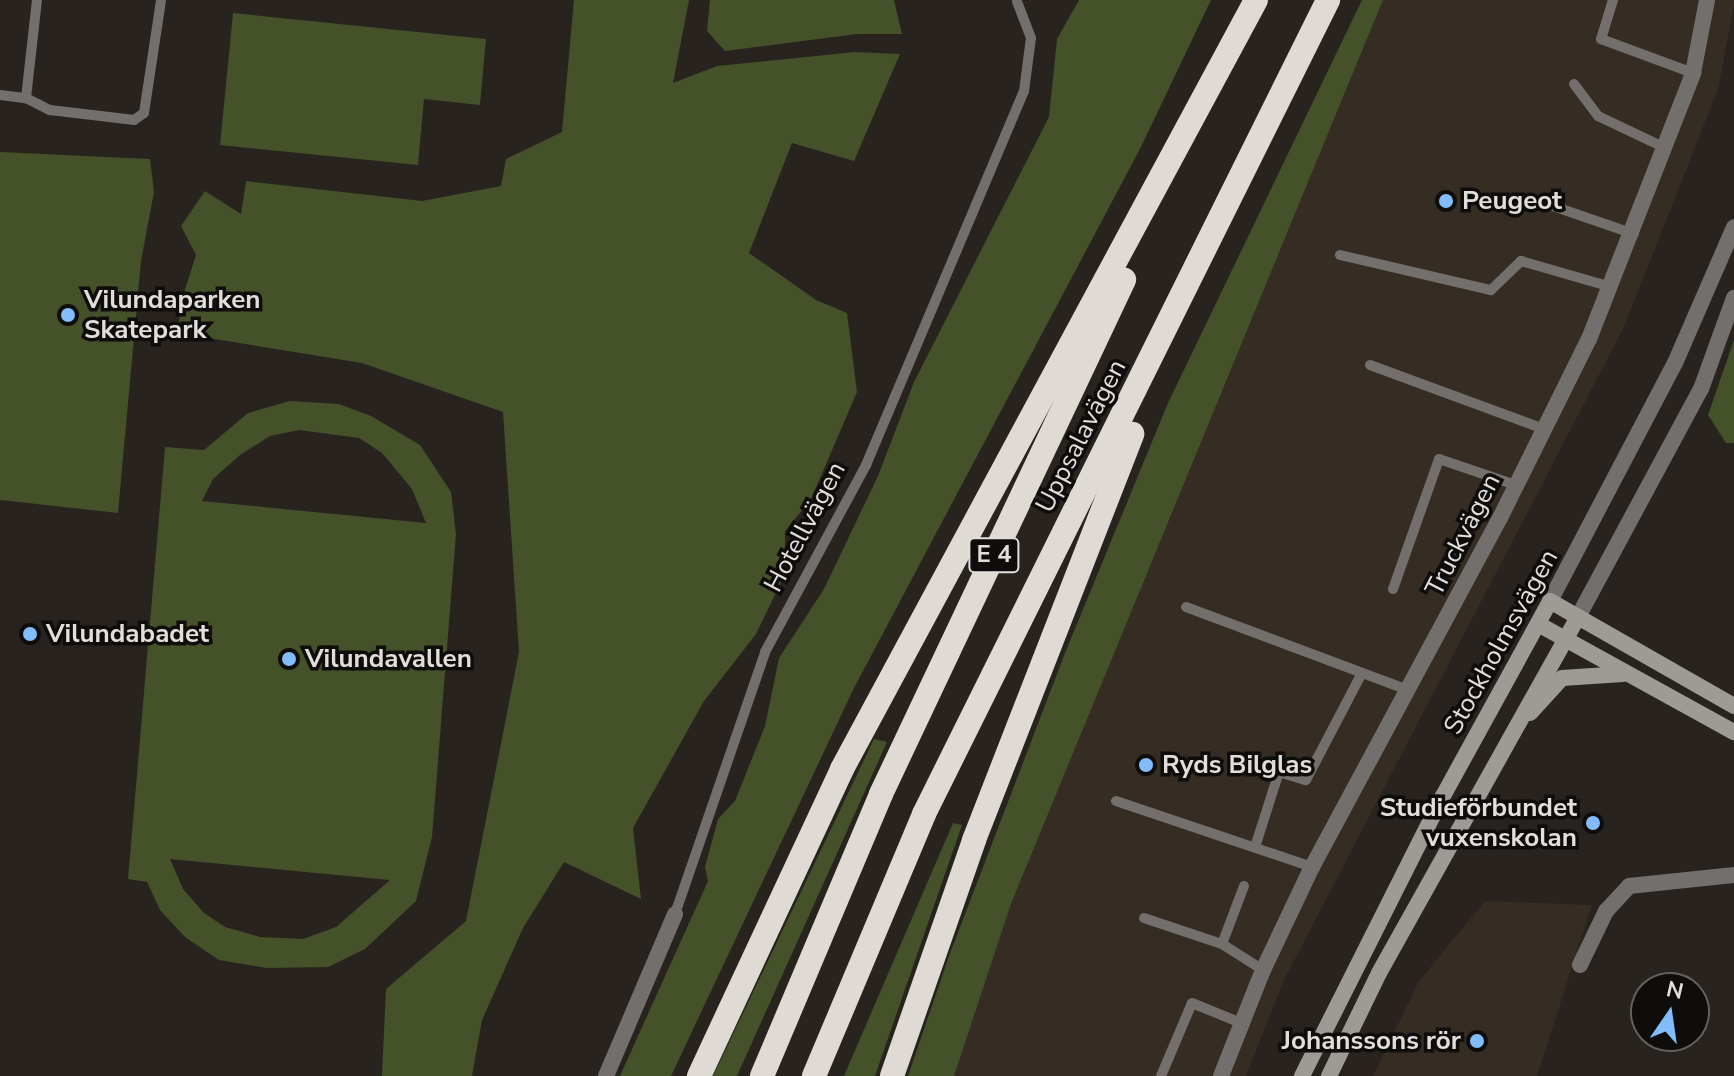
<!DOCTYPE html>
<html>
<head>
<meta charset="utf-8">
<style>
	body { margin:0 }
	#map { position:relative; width:1734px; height:1076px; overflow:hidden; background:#28231f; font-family:"Nunito Sans",sans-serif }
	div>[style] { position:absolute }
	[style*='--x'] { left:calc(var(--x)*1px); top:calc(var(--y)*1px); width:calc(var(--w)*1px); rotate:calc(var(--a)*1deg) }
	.built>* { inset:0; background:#352c23 }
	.green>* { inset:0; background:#445129 }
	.service>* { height:10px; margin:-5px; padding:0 5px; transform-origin:5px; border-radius:5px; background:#726f6d }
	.minor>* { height:16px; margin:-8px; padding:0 8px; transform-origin:8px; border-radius:8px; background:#726f6d }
	.tertiary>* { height:16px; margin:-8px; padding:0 8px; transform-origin:8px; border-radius:8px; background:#726f6d }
	.secondary>* { height:16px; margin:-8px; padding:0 8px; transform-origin:8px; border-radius:8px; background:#9e9a96 }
	.motorway>* { height:24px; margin:-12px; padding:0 12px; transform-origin:12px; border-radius:12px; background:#e0dad4 }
	.dots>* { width:22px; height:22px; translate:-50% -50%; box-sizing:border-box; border:4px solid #0f0d0b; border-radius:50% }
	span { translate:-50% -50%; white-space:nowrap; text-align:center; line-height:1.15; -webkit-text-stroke:7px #0f0d0b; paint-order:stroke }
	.shield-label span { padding:2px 6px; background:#0f0d0b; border:2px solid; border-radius:6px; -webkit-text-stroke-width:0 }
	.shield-label { font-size:24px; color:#e1dedb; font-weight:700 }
	.poi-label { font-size:26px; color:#e1dedb; font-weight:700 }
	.left { translate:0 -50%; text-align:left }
	.right { translate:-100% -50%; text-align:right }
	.street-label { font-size:26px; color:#e1dedb }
	.north { position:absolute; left:1630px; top:972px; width:80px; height:80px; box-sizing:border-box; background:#0f0d0b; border:2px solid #63615e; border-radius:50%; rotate:13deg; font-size:22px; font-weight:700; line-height:32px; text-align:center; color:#e1dedb }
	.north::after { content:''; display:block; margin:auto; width:28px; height:36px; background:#82bcfa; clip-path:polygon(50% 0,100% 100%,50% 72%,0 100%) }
</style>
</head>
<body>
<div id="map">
	<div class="built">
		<div style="clip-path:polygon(1383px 0,1734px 0,1734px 6px,1718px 89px,1624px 327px,1283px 982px,1246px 1076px,954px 1076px,1011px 904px)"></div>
		<div style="clip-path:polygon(1485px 901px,1592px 905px,1537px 1076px,1373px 1076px,1419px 981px)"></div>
	</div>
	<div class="green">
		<div style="clip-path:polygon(574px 0,689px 0,673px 83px,717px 66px,855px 52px,900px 54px,854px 161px,792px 143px,749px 253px,816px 300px,847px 313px,857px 392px,811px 499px,785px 531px,785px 574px,756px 634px,704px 701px,633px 828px,641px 899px,564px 862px,523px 928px,482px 1020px,472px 1076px,382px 1076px,386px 989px,466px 921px,519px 652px,503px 412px,362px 363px,178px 333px,181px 302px,196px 255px,181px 226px,205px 191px,241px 214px,246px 181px,422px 201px,501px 186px,506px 159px,562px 132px)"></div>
		<div style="clip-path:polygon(710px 0,894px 0,902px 34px,857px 34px,725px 51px,707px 31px)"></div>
		<div style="clip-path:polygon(1079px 0,1211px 0,1141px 147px,854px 688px,671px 1076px,620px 1076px,708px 881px,705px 867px,718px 819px,735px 801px,765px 726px,779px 658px,824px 589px,878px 476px,914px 382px,1049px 117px,1057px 39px)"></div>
		<div style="clip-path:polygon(1362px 0,1383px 0,1011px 904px,954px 1076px,908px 1076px,949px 956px,1065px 653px,1168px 403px)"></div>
		<div style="clip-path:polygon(233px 13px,486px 39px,480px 105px,424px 99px,418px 165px,220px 145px)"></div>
		<div style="clip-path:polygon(0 152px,150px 159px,154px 192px,141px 261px,118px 513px,0 500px)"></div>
		<div style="clip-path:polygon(1734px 340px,1734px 443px,1726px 443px,1708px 415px)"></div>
		<div style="clip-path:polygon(evenodd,290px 401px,339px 404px,371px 416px,420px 445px,451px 492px,456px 534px,432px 837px,416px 901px,365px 949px,328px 967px,267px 968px,219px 960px,185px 937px,160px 910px,147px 882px,128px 879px,165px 447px,204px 450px,248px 413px,290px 401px,299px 430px,359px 438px,382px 453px,412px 489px,426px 523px,202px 501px,213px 479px,240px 455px,270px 436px,299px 430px,290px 401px,170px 859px,389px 880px,389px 881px,336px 927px,303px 939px,260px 937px,225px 927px,204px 913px,183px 889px,170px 859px)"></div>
		<div style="clip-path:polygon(874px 739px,887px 742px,737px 1076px,713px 1076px)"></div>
		<div style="clip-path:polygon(953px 823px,962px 825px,875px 1076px,844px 1076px)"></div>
	</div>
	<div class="service">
		<div style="--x:1613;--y:0;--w:41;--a:107.1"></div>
		<div style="--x:1601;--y:39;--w:98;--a:20.3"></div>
		<div style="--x:1574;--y:84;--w:40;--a:53"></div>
		<div style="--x:1598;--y:116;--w:74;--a:25.5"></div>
		<div style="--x:0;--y:95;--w:26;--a:7"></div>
		<div style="--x:26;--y:98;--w:99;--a:-83.6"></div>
		<div style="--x:26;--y:98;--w:27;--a:27"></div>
		<div style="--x:50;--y:110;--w:85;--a:6.8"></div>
		<div style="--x:134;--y:120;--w:12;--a:-35"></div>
		<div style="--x:144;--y:113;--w:113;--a:-81.4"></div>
		<div style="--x:1547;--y:204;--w:92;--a:19"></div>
		<div style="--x:1340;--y:255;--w:155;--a:13.1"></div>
		<div style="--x:1491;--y:290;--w:42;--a:-44"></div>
		<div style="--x:1521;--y:261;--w:94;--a:16.1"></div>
		<div style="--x:1370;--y:365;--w:185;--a:20.2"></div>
		<div style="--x:1393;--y:589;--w:138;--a:-70.5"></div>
		<div style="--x:1439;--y:459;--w:81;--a:18.7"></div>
		<div style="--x:1186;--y:607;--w:237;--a:20.5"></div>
		<div style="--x:1116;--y:801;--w:207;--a:18.6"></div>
		<div style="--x:1256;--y:844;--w:76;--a:-72.3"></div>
		<div style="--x:1279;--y:772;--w:28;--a:17"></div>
		<div style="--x:1306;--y:780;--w:121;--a:-62.4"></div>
		<div style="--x:675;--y:914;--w:277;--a:-71"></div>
		<div style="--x:765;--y:652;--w:213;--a:-61.6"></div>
		<div style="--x:866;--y:465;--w:406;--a:-67.1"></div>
		<div style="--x:1024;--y:91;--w:53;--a:-82.5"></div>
		<div style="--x:1031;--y:38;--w:39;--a:-111"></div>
		<div style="--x:1144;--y:918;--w:82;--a:18.4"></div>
		<div style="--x:1222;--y:944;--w:49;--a:32.4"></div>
		<div style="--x:1222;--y:944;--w:62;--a:-69.2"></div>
		<div style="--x:1161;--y:1076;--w:79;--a:-67"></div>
		<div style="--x:1192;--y:1003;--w:53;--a:22.2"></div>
	</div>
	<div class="minor">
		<div style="--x:1580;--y:965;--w:60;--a:-64.3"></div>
		<div style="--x:1606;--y:911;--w:34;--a:-47"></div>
		<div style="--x:1629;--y:886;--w:106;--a:-6"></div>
		<div style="--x:606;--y:1076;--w:176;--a:-66.9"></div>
		<div style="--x:1221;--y:1076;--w:114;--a:-68.4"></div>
		<div style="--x:1263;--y:970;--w:114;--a:-64.6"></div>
		<div style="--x:1312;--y:867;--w:396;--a:-61.7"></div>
		<div style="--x:1500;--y:518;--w:200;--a:-63.6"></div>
		<div style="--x:1589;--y:339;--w:286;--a:-68.6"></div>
		<div style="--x:1693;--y:73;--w:74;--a:-79.1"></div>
	</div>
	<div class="tertiary">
		<div style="--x:1550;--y:601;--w:269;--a:-62.3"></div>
		<div style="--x:1675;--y:363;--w:148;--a:-66.5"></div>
		<div style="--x:1578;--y:617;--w:259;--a:-61.7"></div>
		<div style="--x:1701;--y:389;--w:97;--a:-70.1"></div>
	</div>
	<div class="secondary">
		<div style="--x:1538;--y:624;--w:224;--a:28.9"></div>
		<div style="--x:1530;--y:713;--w:47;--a:-47.6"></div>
		<div style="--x:1562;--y:678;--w:61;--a:-3.8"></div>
		<div style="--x:1302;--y:1076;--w:313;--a:-63.3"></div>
		<div style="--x:1443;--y:796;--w:222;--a:-61.2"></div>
		<div style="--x:1550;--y:601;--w:212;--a:29.7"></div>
		<div style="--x:1329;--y:1076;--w:114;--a:-64.1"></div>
		<div style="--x:1379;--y:973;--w:408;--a:-60.8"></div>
	</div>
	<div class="motorway">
		<div style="--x:699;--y:1076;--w:339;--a:-65"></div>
		<div style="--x:842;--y:769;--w:873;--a:-61.7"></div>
		<div style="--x:762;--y:1076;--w:306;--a:-67.1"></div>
		<div style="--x:881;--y:794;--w:569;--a:-64.7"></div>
		<div style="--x:814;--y:1076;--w:284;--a:-67.2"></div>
		<div style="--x:924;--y:814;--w:909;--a:-63.6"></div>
		<div style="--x:892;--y:1076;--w:250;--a:-70.8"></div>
		<div style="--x:974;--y:840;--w:436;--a:-68.7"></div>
	</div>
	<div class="dots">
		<div style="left:1446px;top:201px;background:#82bcfa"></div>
		<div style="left:68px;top:315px;background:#82bcfa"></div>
		<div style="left:30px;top:634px;background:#82bcfa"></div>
		<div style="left:289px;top:659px;background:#82bcfa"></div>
		<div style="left:1146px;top:765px;background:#82bcfa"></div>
		<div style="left:1593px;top:823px;background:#82bcfa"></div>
		<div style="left:1477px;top:1041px;background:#82bcfa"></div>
	</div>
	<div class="shield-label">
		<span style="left:994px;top:555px">E 4</span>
	</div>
	<div class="poi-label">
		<span class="left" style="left:1462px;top:201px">Peugeot</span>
		<span class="left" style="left:84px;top:315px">Vilundaparken<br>Skatepark</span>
		<span class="left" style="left:46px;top:634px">Vilundabadet</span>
		<span class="left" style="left:305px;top:659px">Vilundavallen</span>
		<span class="left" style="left:1162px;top:765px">Ryds Bilglas</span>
		<span class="right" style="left:1577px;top:823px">Studieförbundet<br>vuxenskolan</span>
		<span class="right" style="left:1461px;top:1041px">Johanssons rör</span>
	</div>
	<div class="street-label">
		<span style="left:1081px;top:436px;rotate:-63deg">Uppsalavägen</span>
		<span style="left:805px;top:527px;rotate:-62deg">Hotellvägen</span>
		<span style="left:1463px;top:535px;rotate:-63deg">Truckvägen</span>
		<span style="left:1501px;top:642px;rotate:-61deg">Stockholmsvägen</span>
	</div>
	<div class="north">N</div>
</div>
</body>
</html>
